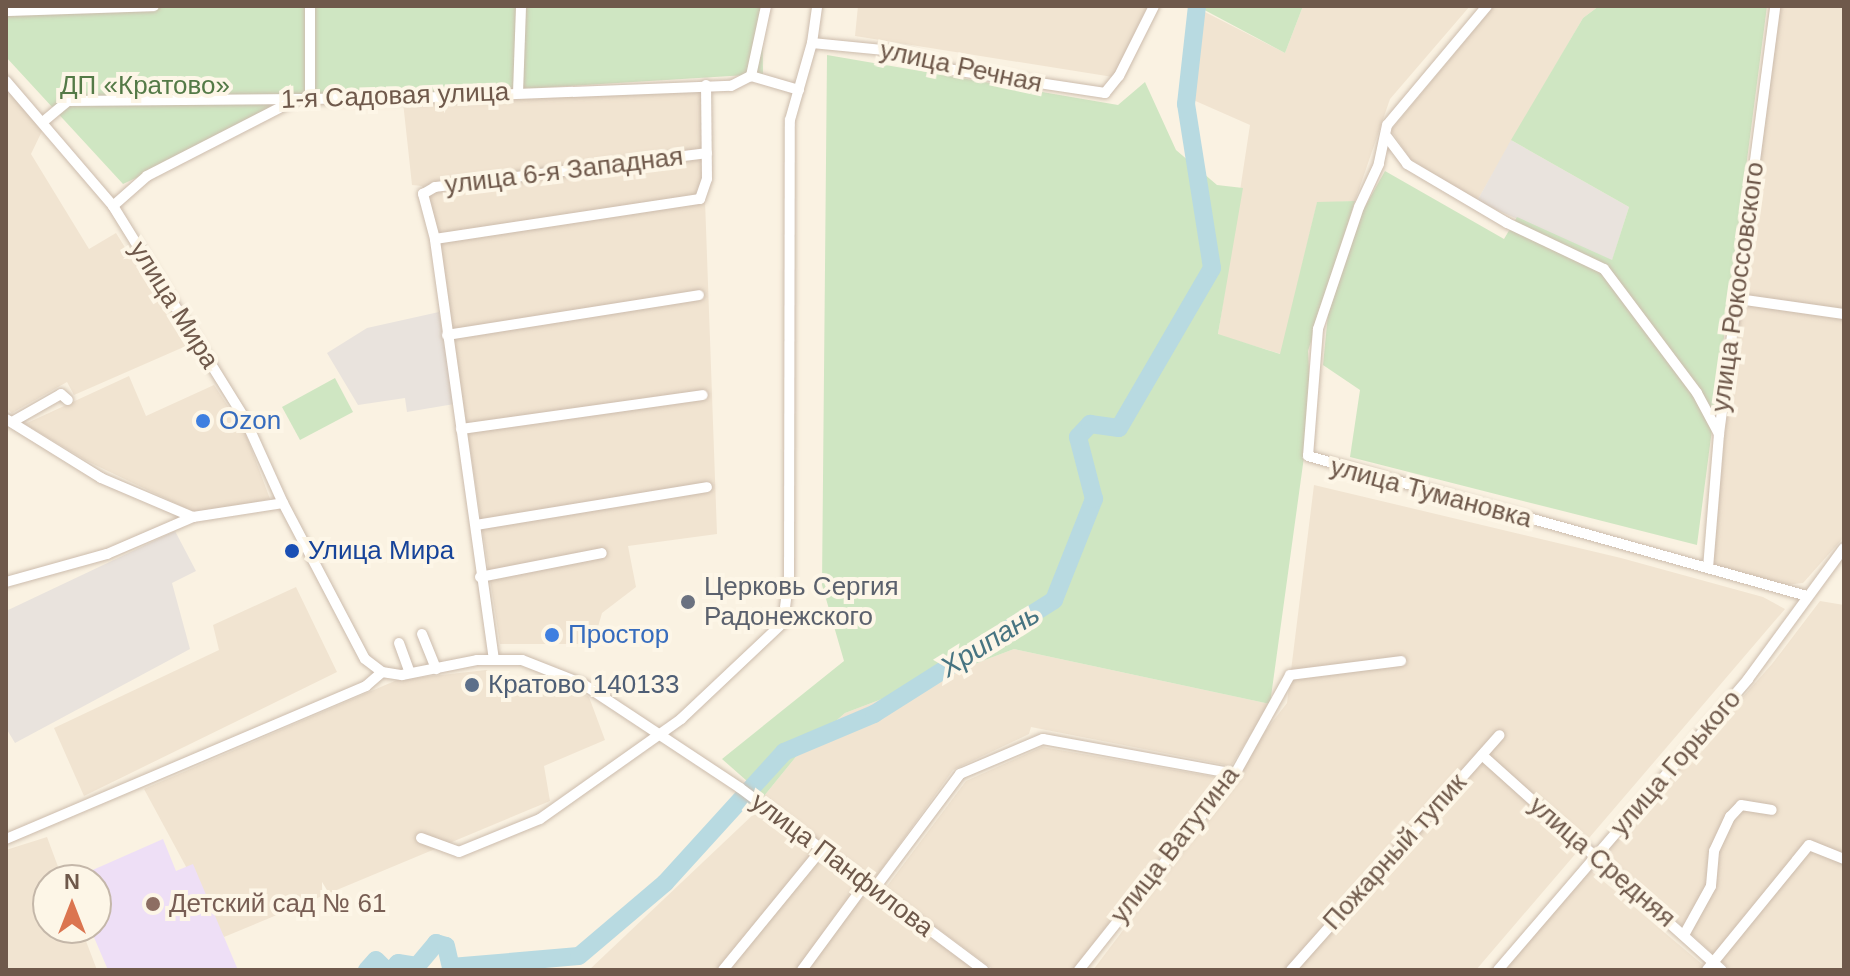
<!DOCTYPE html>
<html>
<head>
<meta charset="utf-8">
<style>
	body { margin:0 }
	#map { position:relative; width:1850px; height:976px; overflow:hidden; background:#faf2e2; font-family:Arial,sans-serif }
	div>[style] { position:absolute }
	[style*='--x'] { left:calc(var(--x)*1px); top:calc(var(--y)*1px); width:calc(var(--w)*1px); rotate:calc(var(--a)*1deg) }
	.residential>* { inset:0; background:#f1e4d1 }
	.industrial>* { inset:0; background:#e9e3dd }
	.education>* { inset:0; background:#eedff6 }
	.green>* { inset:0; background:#cfe6c2 }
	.river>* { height:18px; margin:-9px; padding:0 9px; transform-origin:9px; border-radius:9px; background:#b8dae1 }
	.roads { filter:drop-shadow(0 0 2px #ccbcad) drop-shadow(0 0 2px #ccbcad) }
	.minor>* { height:10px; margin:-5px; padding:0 5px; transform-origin:5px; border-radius:5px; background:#fff }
	.dots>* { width:22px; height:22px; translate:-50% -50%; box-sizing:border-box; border:4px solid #fdf6e7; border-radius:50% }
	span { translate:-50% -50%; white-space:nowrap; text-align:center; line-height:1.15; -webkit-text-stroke:8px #fdf6e7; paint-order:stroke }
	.street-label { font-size:26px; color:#6f594b }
	.park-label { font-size:26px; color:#547a47 }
	.shop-label { font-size:26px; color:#366cbe }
	.left { translate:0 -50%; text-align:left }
	.transit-label { font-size:26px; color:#164399 }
	.worship-label { font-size:26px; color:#5b616d }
	.service-label { font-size:26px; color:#4e5e75 }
	.education-label { font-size:26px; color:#785e54 }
	.water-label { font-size:28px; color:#477481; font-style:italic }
	.frame { position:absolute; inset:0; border:8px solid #6f594b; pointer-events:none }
	.north { position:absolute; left:32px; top:864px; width:80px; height:80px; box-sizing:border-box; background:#fdf6e7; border:2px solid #c4b7a9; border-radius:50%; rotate:0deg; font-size:22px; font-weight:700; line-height:32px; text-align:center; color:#6f594b }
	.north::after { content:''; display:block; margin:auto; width:28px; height:36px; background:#db7550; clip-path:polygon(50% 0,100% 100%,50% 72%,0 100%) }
</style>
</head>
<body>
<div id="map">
	<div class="residential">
		<div style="clip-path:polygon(858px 6px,1148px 6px,1113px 77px,855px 36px)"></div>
		<div style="clip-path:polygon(1303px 6px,1470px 6px,1390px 99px,1355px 201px,1317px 203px,1281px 354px,1218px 335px,1250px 125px,1191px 99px,1201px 10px,1285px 53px)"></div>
		<div style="clip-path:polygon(1494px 6px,1599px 6px,1583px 18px,1477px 201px,1410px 159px,1391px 130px)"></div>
		<div style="clip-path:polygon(1780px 6px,1844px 6px,1844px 537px,1803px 583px,1785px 585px,1713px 565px,1725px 432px)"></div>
		<div style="clip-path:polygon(6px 89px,43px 129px,31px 154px,89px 249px,116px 233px,186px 346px,74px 395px,67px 382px,12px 413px,6px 408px)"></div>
		<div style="clip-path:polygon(701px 89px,717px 534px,628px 546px,636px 587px,602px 613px,593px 644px,500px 644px,438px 240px,422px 186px,412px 185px,403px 102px)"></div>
		<div style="clip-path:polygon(129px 376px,146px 416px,214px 385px,245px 432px,270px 499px,198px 514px,87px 461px,25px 424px)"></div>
		<div style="clip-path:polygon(1314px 485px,1621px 558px,1763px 597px,1785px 609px,1476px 970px,1093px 970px,1241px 774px,1253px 747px,1287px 703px)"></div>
		<div style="clip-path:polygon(296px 587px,337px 672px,84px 796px,54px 728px,219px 650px,213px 625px)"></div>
		<div style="clip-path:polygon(1820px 601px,1844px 605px,1844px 970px,1731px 970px,1603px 855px,1772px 664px)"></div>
		<div style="clip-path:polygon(1014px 649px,1270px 704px,1231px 766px,1031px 727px,1029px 734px,953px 770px,872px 883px,764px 796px,799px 753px,845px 713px)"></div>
		<div style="clip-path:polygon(486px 670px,510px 685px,549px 674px,589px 697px,605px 740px,544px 766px,550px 801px,224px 937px,144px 789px,397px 680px)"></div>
		<div style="clip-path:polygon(1042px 747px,1221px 778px,1073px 970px,994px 970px,885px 889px,966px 781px)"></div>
		<div style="clip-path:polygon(758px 810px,975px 970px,589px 970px)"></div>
		<div style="clip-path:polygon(47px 837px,63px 880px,48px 880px,48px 928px,81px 928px,97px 970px,6px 970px,6px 850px)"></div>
		<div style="clip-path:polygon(1589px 869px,1709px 970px,1504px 970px)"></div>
	</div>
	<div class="industrial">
		<div style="clip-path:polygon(1511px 140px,1629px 207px,1612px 261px,1477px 201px)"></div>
		<div style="clip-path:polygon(439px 312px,454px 404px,407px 412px,405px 398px,358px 405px,327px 353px,367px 328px)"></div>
		<div style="clip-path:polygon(175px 531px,196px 571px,172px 583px,190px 649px,15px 743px,6px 728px,6px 611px)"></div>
	</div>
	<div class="education">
		<div style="clip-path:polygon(163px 839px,176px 871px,193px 864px,238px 970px,108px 970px,90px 928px,96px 928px,96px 880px,70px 880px)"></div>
	</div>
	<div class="green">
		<div style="clip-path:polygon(6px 6px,762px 6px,763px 74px,296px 103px,123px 184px,6px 57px)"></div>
		<div style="clip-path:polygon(1197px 6px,1303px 6px,1285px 53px)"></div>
		<div style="clip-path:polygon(1599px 6px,1767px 6px,1697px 545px,1350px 457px,1360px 390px,1323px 365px,1328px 314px,1362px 212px,1385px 171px,1504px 239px,1517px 217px,1612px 260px,1629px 207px,1511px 140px,1583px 18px)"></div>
		<div style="clip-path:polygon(827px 55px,1118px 105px,1145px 82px,1176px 150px,1217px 185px,1243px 188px,1218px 334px,1280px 354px,1317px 202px,1355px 201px,1308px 351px,1311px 406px,1270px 704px,1014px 649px,845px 713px,799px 753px,764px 796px,722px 759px,844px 661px,822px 585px)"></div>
		<div style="clip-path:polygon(335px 378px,353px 412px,300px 440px,282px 407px)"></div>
	</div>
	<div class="river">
		<div style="--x:367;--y:970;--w:13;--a:-48"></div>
		<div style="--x:376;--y:960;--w:14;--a:45"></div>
		<div style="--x:392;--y:970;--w:9;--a:-49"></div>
		<div style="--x:398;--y:963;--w:19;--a:9"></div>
		<div style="--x:417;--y:966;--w:30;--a:-50"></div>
		<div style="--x:436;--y:943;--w:10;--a:17"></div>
		<div style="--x:446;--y:946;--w:22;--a:77"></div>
		<div style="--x:451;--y:967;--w:128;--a:-4.9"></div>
		<div style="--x:579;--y:956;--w:113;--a:-40.3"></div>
		<div style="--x:665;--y:883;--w:177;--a:-47.7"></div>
		<div style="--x:784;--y:752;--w:98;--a:-22.9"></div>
		<div style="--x:874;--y:714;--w:213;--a:-32.3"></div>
		<div style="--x:1054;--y:600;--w:109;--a:-68.4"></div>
		<div style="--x:1094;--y:499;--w:64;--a:-104.5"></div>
		<div style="--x:1078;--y:437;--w:18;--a:-47"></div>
		<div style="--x:1090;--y:424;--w:29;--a:8"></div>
		<div style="--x:1119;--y:428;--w:185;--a:-59.8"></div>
		<div style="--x:1212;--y:268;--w:166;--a:-99"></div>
		<div style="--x:1186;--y:104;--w:99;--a:-83.6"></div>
	</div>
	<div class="roads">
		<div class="minor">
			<div style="--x:310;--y:6;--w:92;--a:90"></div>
			<div style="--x:766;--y:6;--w:72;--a:102.1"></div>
			<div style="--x:751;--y:76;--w:50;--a:16.3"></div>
			<div style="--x:1487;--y:6;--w:155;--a:130"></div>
			<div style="--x:1387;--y:125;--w:40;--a:102"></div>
			<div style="--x:1379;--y:164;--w:47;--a:114.9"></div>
			<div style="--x:1359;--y:207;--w:129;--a:108.6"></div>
			<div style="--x:1318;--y:329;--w:127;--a:94.5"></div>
			<div style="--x:1308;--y:456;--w:518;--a:15.67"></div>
			<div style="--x:6;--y:11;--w:148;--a:-1.9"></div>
			<div style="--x:812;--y:43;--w:91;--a:5.6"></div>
			<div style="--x:903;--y:52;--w:53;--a:19.8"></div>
			<div style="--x:953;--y:70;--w:154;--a:8.6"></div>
			<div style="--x:1105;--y:93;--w:22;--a:-51"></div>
			<div style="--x:1119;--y:76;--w:78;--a:-63.4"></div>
			<div style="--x:6;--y:81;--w:165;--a:49.4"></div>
			<div style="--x:113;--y:206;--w:251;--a:58.2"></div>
			<div style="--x:245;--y:419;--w:92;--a:65.7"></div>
			<div style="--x:283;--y:503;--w:176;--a:62.3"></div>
			<div style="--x:365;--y:659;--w:21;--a:37"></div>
			<div style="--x:382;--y:672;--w:20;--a:9"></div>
			<div style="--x:402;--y:675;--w:76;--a:-11.3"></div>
			<div style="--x:477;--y:660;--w:45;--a:0"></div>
			<div style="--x:522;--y:660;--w:66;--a:21.5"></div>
			<div style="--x:583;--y:684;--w:188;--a:33.5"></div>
			<div style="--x:740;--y:788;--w:304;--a:36.8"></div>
			<div style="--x:518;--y:93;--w:87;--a:-88"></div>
			<div style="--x:44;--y:121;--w:31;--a:-40"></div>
			<div style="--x:68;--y:101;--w:346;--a:-0.5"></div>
			<div style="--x:414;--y:98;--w:317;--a:-2.2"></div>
			<div style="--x:731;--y:86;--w:22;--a:-27"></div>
			<div style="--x:1387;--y:137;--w:34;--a:53"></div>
			<div style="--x:1407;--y:164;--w:116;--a:30.5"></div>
			<div style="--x:1507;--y:223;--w:107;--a:25.4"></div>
			<div style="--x:1604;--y:269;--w:155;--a:53.1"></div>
			<div style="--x:1697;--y:393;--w:47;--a:61.8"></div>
			<div style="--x:113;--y:206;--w:45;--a:-41.4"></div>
			<div style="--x:147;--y:176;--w:164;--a:-27.2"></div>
			<div style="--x:435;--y:239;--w:268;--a:-8.6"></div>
			<div style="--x:700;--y:199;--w:21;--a:-71"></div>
			<div style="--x:707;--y:179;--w:94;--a:-90.6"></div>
			<div style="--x:1738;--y:299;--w:107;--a:8.1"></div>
			<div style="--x:447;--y:335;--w:255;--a:-9"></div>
			<div style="--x:6;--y:419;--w:112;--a:31.8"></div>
			<div style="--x:101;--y:478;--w:100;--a:23"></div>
			<div style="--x:193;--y:517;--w:91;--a:-8.8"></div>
			<div style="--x:12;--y:422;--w:56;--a:-29.7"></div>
			<div style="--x:61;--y:394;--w:9;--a:41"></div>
			<div style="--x:461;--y:429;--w:244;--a:-8"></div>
			<div style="--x:476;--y:525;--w:234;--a:-9.3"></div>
			<div style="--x:1708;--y:568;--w:134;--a:-85.3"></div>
			<div style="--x:1719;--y:434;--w:432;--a:-82.5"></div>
			<div style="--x:480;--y:577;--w:124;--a:-11.1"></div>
			<div style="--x:6;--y:582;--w:105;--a:-15.5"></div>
			<div style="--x:107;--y:554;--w:94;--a:-23.3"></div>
			<div style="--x:422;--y:634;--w:38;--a:68"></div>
			<div style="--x:399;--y:643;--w:32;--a:70"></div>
			<div style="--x:494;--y:660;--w:425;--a:-98"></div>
			<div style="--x:435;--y:239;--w:47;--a:-104.9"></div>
			<div style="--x:423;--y:194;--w:14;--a:-30"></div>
			<div style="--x:435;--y:187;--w:274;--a:-7.1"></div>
			<div style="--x:1482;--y:755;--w:322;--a:41.9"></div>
			<div style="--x:421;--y:838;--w:40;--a:20.2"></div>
			<div style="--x:459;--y:852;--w:87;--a:-22.2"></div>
			<div style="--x:540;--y:819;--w:173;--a:-35.3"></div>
			<div style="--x:681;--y:719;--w:140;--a:-43.3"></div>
			<div style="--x:783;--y:623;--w:47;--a:-82.7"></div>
			<div style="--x:789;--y:576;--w:456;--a:-89.9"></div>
			<div style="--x:790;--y:120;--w:80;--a:-74.1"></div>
			<div style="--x:812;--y:43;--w:37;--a:-82"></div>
			<div style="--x:6;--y:839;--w:391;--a:-23"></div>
			<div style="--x:366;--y:686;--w:21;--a:-41"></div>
			<div style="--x:874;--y:889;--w:144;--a:-53.2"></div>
			<div style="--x:960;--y:774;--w:90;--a:-22.9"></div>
			<div style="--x:1043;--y:739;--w:195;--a:10.3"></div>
			<div style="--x:1684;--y:935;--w:56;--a:-61.1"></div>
			<div style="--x:1711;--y:886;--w:35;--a:-85"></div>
			<div style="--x:1714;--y:851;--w:38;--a:-65"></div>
			<div style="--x:1730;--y:817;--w:16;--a:-47"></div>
			<div style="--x:1741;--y:805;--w:31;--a:9"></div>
			<div style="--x:723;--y:970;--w:156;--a:-50.7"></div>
			<div style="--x:802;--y:970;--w:108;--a:-53.7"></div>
			<div style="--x:1079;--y:970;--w:251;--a:-51.5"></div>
			<div style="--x:1235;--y:774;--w:113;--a:-60.9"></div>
			<div style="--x:1290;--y:675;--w:112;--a:-7.2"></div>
			<div style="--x:1291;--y:970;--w:314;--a:-48.4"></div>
			<div style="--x:1498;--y:970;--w:384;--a:-49.3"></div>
			<div style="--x:1748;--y:679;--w:162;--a:-53.8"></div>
			<div style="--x:1707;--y:970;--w:161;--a:-50.8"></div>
			<div style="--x:1809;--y:845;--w:38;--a:22"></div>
		</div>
	</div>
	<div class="dots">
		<div style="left:203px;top:421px;background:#3f7fe0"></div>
		<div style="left:292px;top:551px;background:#1a4fb4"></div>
		<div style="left:688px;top:602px;background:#6b7280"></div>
		<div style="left:552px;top:635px;background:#3f7fe0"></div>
		<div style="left:472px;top:685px;background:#5c6f8a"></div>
		<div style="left:153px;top:904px;background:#8d6e63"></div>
	</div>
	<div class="street-label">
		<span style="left:961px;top:67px;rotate:12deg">улица Речная</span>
		<span style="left:395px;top:96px;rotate:-2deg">1-я Садовая улица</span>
		<span style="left:564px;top:171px;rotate:-7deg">улица 6-я Западная</span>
		<span style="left:1738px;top:287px;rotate:-82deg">улица Рокоссовского</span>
		<span style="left:174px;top:305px;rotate:58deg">улица Мира</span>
		<span style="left:1431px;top:493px;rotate:15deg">улица Тумановка</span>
		<span style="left:1676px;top:763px;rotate:-49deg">улица Горького</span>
		<span style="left:1175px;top:845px;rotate:-52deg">улица Ватутина</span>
		<span style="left:1395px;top:852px;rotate:-48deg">Пожарный тупик</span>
		<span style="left:1602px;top:862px;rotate:41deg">улица Средняя</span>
		<span style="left:842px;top:865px;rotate:37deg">улица Панфилова</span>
	</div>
	<div class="park-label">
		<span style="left:145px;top:86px">ДП «Кратово»</span>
	</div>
	<div class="shop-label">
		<span class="left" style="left:219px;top:421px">Ozon</span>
		<span class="left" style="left:568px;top:635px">Простор</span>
	</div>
	<div class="transit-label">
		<span class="left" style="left:308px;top:551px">Улица Мира</span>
	</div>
	<div class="worship-label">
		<span class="left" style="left:704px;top:602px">Церковь Сергия<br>Радонежского</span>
	</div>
	<div class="service-label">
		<span class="left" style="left:488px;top:685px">Кратово 140133</span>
	</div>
	<div class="education-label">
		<span class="left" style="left:169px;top:904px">Детский сад № 61</span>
	</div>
	<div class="water-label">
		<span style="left:990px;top:641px;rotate:-32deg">Хрипань</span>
	</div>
	<div class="frame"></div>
	<div class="north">N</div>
</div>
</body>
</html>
